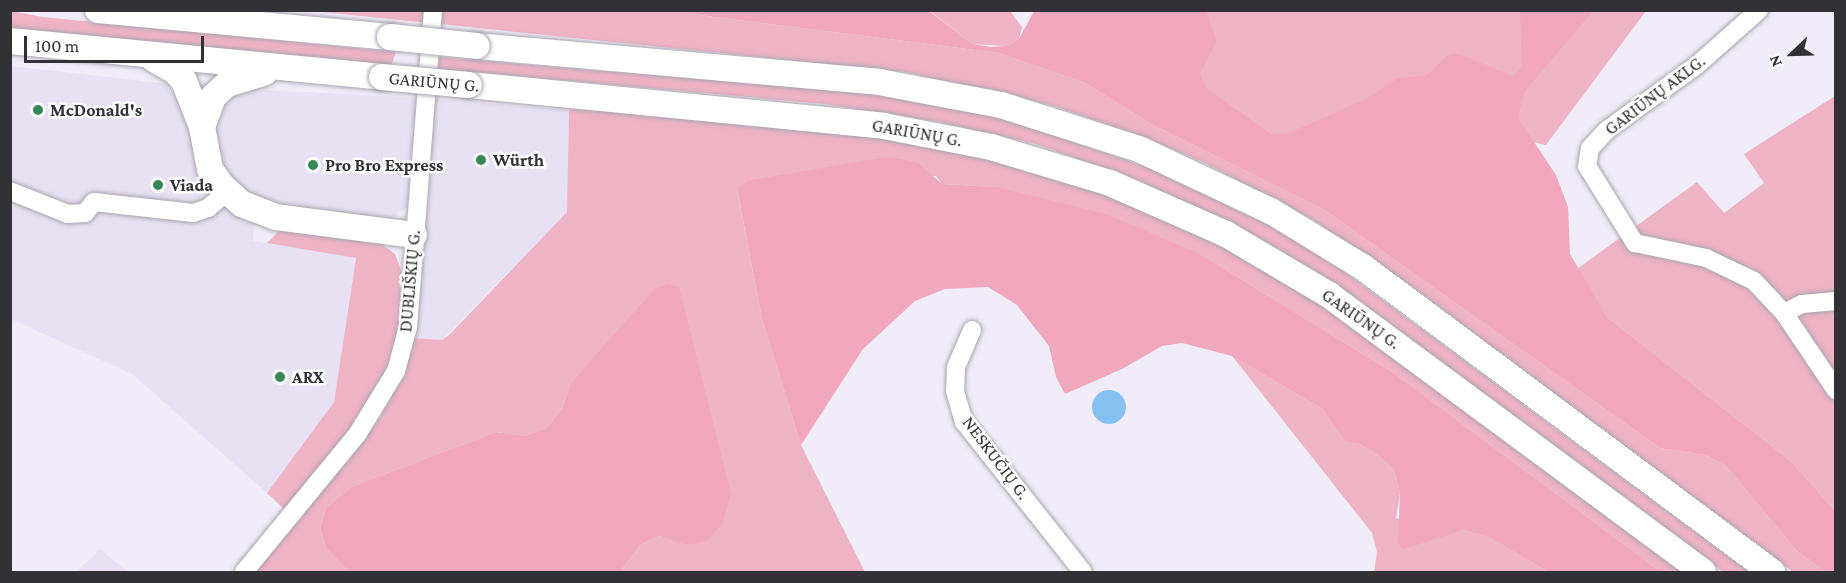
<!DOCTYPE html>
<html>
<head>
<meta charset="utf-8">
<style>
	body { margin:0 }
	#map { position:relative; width:1846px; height:583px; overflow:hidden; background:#f1edf8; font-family:"Crimson Pro",serif }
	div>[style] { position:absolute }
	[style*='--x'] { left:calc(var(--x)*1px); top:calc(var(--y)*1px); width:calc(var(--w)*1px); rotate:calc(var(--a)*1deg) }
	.built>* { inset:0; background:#e7e1f3 }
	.green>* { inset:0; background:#eeb3c5 }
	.forest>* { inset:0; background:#f1a7be }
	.water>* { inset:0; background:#85c2f1 }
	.round { border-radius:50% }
	.roads { filter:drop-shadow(0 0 2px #a9a5af) drop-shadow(0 0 2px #a9a5af) }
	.minor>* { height:18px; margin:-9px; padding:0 9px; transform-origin:9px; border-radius:9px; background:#fff }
	.highway>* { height:26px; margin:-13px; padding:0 13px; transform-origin:13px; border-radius:13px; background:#fff }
	.bridges { filter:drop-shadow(0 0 2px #a9a5af) drop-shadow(0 0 2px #a9a5af) }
	.highway-bridge>* { height:26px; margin:-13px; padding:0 13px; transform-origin:13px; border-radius:13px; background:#fff }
	.dots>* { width:16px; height:16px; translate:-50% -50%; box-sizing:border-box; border:3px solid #fdfcfe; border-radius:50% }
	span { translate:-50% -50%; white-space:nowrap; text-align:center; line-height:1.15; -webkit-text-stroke:5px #fdfcfe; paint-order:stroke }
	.street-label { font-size:18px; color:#323135 }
	.poi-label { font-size:18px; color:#323135; font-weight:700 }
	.left { translate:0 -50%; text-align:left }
	.frame { position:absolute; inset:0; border:12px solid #323135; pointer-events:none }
	.north { position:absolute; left:1762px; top:24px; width:60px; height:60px; -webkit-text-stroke:4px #fdfcfe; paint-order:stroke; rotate:247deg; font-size:16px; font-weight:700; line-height:24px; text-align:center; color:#323135 }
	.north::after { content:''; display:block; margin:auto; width:21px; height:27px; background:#323135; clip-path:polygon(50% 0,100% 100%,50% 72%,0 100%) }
	.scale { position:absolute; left:24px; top:36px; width:180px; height:27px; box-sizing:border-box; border:3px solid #323135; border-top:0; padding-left:8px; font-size:18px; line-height:21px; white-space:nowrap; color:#323135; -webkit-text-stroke:4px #fdfcfe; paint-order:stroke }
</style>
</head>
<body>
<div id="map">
	<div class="built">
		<div style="clip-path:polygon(11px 66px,169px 84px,232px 210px,254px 223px,253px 241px,356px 257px,334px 402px,267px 493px,132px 374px,11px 319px)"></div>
		<div style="clip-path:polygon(232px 88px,418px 98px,408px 207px,387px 221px,269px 206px,231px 185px,212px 143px,217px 103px)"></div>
		<div style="clip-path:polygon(432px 99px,569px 110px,567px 212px,442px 340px,412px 338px)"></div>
		<div style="clip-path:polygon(100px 549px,128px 572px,76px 572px)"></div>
	</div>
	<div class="green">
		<div style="clip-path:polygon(10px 11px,43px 17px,396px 52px,391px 66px,11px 29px)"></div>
		<div style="clip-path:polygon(312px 11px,688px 11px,699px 15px,999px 53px,1085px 83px,1153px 125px,1323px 209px,1660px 448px,1705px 455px,1726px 466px,1797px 551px,1826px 572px,1793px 572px,1414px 288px,1313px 220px,1207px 164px,1147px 138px,1051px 105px,906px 72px)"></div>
		<div style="clip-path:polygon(930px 11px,1010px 11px,1022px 27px,1019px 39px,1006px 46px,973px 44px)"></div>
		<div style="clip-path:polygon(1055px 11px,1646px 11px,1546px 145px,1502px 136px,1393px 215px)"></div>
		<div style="clip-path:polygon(439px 57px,884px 95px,1004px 118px,1160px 172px,1274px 228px,1331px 262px,1749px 572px,1723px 572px,1308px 267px,1222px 219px,1130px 178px,1036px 144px,940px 122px,824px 104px,438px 69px)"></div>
		<div style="clip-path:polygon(1835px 96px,1835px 511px,1791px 461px,1607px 317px,1577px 269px,1697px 182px,1724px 213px,1764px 183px,1744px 154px)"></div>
		<div style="clip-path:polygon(582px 108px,862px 134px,957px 149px,1083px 184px,1152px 213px,1229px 250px,1315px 301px,1397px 358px,1682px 572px,1661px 572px,1394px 373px,1202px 255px,996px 187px,942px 184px,936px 176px,746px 181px,737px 190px,762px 319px,801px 445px,865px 572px,620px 572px,640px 545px,659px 536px,688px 544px,570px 385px,562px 409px,546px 428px,525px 436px,496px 432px,351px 487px,326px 508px,320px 528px,326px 548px,349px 572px,255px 572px,379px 419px,399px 383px,412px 338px,442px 340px,449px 335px,567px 212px,569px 110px)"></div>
		<div style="clip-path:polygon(280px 230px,377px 241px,395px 254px,403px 275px,403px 303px,395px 354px,367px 409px,286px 511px,267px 493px,334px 402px,356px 258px,267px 243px)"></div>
		<div style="clip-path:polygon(1232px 356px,1322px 409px,1345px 442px,1359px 444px,1377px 454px,1394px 470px,1400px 493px,1396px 518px,1438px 536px,1463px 530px,1490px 538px,1548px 572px,1374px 572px,1377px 552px,1372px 533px)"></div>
	</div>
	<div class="forest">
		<div style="clip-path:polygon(688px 11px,929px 11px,973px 44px,991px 47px,1006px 46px,1019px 39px,1034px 11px,1206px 11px,1217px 41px,1200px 73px,1206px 88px,1271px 134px,1287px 134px,1366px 99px,1398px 78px,1426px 76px,1447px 56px,1456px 53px,1513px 76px,1522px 66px,1520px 11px,1593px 11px,1524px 92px,1518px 118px,1556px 175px,1568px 207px,1570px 254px,1607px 317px,1791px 461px,1835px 511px,1835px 572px,1826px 572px,1797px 551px,1726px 466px,1705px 455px,1660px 448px,1323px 209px,1153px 125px,1085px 83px,999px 53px,699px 15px)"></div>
		<div style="clip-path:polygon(887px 157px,917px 162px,942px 184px,996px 187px,1106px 214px,1202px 255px,1394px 373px,1661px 572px,1548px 572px,1490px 538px,1463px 530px,1404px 549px,1398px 544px,1400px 493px,1394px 470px,1377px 454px,1359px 444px,1345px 442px,1322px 409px,1232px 356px,1182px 343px,1162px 346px,1122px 369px,1065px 394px,1056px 377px,1049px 346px,1017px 305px,988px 287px,945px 289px,915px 301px,863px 349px,801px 445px,762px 319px,737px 189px,746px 181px)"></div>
		<div style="clip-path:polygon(668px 284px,679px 287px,731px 494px,722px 524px,708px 540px,688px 545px,659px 536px,640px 545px,620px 572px,349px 572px,326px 548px,320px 528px,326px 508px,351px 487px,496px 432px,525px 436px,546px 428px,562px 409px,570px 385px,593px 358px,654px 290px)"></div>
	</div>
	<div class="water">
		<div class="round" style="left:1092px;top:390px;width:34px;height:34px"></div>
	</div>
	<div class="roads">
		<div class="minor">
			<div style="--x:1759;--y:10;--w:83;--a:138.4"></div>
			<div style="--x:1697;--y:65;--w:111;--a:144.2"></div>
			<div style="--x:1607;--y:130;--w:25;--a:133"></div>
			<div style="--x:1590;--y:148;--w:18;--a:99"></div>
			<div style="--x:1587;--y:166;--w:91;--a:58.1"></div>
			<div style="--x:1635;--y:243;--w:73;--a:11.9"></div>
			<div style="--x:1706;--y:258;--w:53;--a:25.6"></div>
			<div style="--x:1754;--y:281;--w:44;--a:46.8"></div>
			<div style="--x:1784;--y:313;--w:93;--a:56"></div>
			<div style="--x:10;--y:191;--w:62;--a:21.6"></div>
			<div style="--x:68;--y:214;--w:17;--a:-3"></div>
			<div style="--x:85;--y:213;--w:14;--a:-51"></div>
			<div style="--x:94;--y:202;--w:100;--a:6.3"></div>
			<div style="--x:193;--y:213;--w:16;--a:-18"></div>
			<div style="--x:208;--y:208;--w:25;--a:-40"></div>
			<div style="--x:1784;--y:313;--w:20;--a:-27"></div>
			<div style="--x:1802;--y:304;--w:34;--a:-5"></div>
			<div style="--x:972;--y:330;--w:40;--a:113.4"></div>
			<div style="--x:956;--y:367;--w:24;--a:92"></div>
			<div style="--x:955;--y:391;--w:32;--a:74"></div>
			<div style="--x:964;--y:422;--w:191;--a:51.6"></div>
			<div style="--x:244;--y:572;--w:180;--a:-50.6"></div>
			<div style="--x:358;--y:433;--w:73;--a:-58.5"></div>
			<div style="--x:396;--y:371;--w:46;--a:-74.7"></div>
			<div style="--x:408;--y:327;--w:318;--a:-85.5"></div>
		</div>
		<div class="highway">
			<div style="--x:98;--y:10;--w:293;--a:5.3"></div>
			<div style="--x:10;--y:41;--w:374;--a:5.5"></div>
			<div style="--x:477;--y:46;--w:404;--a:5.1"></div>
			<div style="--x:879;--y:82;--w:124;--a:10.7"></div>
			<div style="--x:1001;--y:105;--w:145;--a:17.7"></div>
			<div style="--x:1139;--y:149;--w:146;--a:25.2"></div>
			<div style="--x:1271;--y:211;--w:109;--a:31.5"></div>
			<div style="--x:1364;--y:268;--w:509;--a:36.69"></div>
			<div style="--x:154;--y:59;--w:24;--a:30"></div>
			<div style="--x:175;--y:71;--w:13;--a:48"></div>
			<div style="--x:184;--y:81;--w:49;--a:68.6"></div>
			<div style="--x:202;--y:127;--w:43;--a:79.2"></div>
			<div style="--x:210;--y:169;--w:21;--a:55"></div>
			<div style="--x:222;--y:186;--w:27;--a:42"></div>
			<div style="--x:242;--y:204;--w:36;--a:21"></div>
			<div style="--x:276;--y:217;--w:139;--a:7.4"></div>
			<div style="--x:469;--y:85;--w:417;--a:5.6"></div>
			<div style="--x:884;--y:126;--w:109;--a:11.1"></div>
			<div style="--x:991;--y:147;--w:124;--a:16.8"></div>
			<div style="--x:1110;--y:183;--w:127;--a:23.7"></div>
			<div style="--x:1226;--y:234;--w:120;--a:30.6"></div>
			<div style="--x:1329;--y:295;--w:465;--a:36.5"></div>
			<div style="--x:202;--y:127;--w:32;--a:-70"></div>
			<div style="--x:213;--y:97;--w:19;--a:-43"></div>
			<div style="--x:227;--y:84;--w:39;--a:-17"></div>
		</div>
	</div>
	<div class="bridges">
		<div class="highway-bridge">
			<div style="--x:390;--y:37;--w:87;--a:5.9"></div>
			<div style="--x:382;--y:77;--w:87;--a:5.3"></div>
		</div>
	</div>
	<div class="dots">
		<div style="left:38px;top:110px;background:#358758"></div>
		<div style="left:481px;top:160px;background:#358758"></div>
		<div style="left:313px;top:165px;background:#358758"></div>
		<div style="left:158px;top:185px;background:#358758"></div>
		<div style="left:280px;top:377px;background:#358758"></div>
	</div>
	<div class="street-label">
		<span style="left:434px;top:82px;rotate:5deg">GARIŪNŲ G.</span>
		<span style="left:1655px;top:95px;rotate:-37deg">GARIŪNŲ AKLG.</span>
		<span style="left:917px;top:133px;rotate:10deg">GARIŪNŲ G.</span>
		<span style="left:410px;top:281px;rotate:-85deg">DUBLIŠKIŲ G.</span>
		<span style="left:1361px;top:319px;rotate:35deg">GARIŪNŲ G.</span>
		<span style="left:996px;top:458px;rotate:53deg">NESKUČIŲ G.</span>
	</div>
	<div class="poi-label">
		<span class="left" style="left:50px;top:110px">McDonald's</span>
		<span class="left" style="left:493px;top:160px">Würth</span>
		<span class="left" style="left:325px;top:165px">Pro Bro Express</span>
		<span class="left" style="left:170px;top:185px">Viada</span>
		<span class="left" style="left:292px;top:377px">ARX</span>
	</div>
	<div class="frame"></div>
	<div class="north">N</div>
	<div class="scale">100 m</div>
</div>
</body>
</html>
